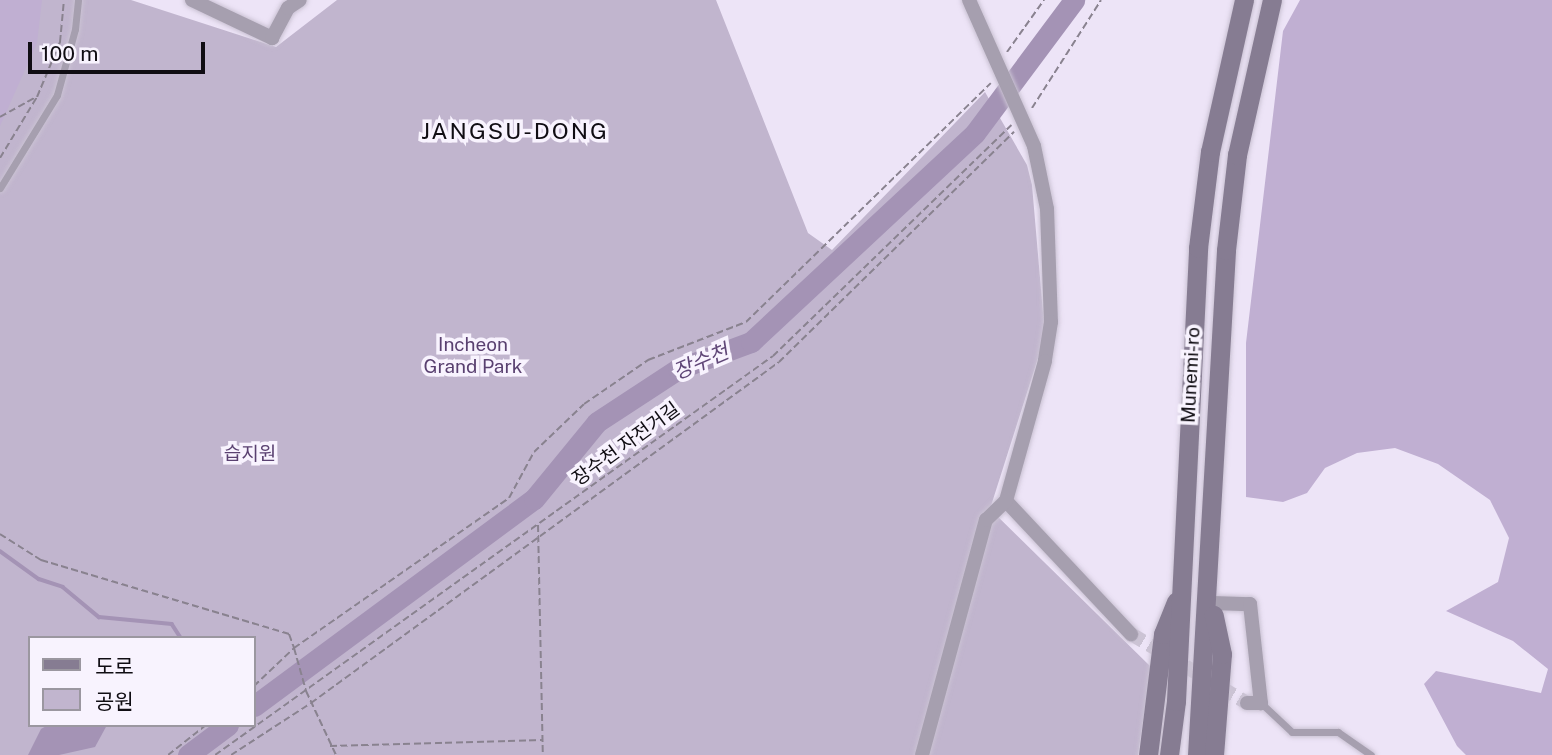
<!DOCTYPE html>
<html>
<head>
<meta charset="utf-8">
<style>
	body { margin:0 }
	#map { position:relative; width:1552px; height:755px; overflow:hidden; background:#ede4f7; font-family:"Public Sans","Noto Sans KR",sans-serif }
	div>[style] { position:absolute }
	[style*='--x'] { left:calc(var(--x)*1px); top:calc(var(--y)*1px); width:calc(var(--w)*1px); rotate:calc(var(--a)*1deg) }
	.green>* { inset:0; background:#c1b5ce }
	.forest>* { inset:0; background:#c0afd2 }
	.water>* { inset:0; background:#a493b5 }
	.stream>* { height:3.5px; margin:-1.75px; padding:0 1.75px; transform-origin:1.75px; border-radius:1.75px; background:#a493b5 }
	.river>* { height:21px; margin:-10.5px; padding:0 10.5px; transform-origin:10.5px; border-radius:10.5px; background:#a493b5 }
	.minor-tunnel>* { height:14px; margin-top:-7px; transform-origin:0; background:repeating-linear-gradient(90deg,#ccc4d5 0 14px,transparent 0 21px) }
	.path>* { height:2px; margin-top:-1px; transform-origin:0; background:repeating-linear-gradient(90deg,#89828f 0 7px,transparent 0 10.5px) }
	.roads { filter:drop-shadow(0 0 2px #cac2d3) drop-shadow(0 0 2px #cac2d3) }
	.service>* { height:7px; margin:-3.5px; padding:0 3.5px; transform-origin:3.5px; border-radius:3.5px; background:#a69faf }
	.minor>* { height:14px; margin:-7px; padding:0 7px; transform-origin:7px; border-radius:7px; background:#a69faf }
	.secondary>* { height:19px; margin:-9.5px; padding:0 9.5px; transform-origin:9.5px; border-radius:9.5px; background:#867c92 }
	span { translate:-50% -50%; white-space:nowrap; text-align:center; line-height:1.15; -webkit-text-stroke:7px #f8f3fe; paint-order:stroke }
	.park-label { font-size:19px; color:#594070 }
	.street-label { font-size:19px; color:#100d13 }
	.water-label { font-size:21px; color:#604778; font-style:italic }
	.quarter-label { font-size:23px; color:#100d13; letter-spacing:2px }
	.legend { position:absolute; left:28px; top:636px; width:228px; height:91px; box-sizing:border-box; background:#f8f3fe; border:2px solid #9b97a0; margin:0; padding:9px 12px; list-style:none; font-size:21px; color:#100d13 }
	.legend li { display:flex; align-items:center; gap:14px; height:35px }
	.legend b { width:35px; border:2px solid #9b97a0 }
	.scale { position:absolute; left:28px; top:42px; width:177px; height:32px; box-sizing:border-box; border:4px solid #100d13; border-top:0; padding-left:9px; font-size:21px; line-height:24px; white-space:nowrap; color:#100d13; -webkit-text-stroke:5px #f8f3fe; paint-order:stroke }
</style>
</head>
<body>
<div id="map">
	<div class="green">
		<div style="clip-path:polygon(evenodd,0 0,131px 0,276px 47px,337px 0,716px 0,808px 233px,832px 250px,985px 92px,1027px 165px,1032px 185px,1045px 336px,990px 509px,1151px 667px,1138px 755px,0 755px,0 0,30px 638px,254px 638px,254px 725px,30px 725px,30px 638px)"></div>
	</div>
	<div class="forest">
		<div style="clip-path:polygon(0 0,42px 0,37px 43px,0 126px)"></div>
		<div style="clip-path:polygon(1300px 0,1552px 0,1552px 755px,1466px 755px,1457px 746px,1424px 684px,1436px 671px,1541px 693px,1548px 669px,1513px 641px,1446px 611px,1498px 582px,1509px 538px,1490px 500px,1438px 464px,1395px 448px,1357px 453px,1325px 468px,1307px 493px,1283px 502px,1246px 497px,1246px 343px,1283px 31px)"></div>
	</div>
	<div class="water">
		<div style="clip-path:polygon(48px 725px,107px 725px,95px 747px,59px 755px,28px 755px,41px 729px)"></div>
	</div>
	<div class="stream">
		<div style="--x:0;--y:551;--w:48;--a:35.7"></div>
		<div style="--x:39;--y:579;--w:25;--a:18"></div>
		<div style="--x:63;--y:587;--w:47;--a:39.8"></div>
		<div style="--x:99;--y:617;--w:73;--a:5.5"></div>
		<div style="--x:172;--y:624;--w:17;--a:57"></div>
	</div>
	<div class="river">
		<div style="--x:254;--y:706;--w:348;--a:-36.5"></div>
		<div style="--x:534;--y:499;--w:99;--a:-50.7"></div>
		<div style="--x:597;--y:422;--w:97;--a:-33.2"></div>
		<div style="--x:678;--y:369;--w:78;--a:-20.3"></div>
		<div style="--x:751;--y:342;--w:306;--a:-43"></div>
		<div style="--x:975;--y:133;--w:166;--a:-53.3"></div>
		<div style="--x:188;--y:755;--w:50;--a:-36.9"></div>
	</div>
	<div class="minor-tunnel">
		<div style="--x:1131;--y:634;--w:135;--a:30.7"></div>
	</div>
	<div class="path">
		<div style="--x:1007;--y:52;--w:64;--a:-54.6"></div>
		<div style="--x:1032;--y:108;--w:128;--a:-57.4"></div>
		<div style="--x:0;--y:117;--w:41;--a:-29.1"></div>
		<div style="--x:0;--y:158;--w:71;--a:-58.8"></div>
		<div style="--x:37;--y:97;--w:60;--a:-67.3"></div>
		<div style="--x:60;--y:42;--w:42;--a:-84.6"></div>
		<div style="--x:538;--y:525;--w:230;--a:88.8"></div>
		<div style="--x:0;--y:534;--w:49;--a:32.4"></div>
		<div style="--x:41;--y:560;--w:259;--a:16.6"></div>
		<div style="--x:289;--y:634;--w:15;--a:70"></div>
		<div style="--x:294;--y:648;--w:262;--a:-34.9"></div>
		<div style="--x:509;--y:498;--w:52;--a:-61.5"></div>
		<div style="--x:534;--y:452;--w:69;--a:-43.8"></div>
		<div style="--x:584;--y:404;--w:78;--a:-34.5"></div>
		<div style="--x:648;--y:360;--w:105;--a:-21.2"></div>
		<div style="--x:746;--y:322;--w:342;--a:-44.3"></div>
		<div style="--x:254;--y:686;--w:55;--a:-43.5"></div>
		<div style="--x:294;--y:648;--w:45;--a:74.4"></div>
		<div style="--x:306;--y:691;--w:71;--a:64.9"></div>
		<div style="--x:330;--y:746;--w:212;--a:-1.6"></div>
		<div style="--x:168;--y:755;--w:48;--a:-38.3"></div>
		<div style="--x:215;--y:755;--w:686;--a:-35.57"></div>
		<div style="--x:773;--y:356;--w:332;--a:-44.1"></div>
		<div style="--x:231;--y:755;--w:95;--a:-33"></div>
		<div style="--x:311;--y:703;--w:579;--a:-36.08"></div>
		<div style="--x:779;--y:362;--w:329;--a:-44.4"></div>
	</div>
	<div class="roads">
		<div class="service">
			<div style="--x:0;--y:188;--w:109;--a:-58.5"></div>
			<div style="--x:57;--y:95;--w:68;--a:-74.7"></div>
			<div style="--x:75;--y:29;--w:29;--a:-84"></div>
			<div style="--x:1261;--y:703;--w:42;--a:43.1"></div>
			<div style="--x:1292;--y:732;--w:46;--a:0"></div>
			<div style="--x:1338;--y:732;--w:40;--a:34.9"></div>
		</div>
		<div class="minor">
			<div style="--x:192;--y:0;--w:89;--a:25.4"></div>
			<div style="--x:272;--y:38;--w:34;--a:-62"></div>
			<div style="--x:288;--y:8;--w:14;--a:-34"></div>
			<div style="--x:969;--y:0;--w:160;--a:66"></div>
			<div style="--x:1034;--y:146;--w:64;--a:78.3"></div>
			<div style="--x:1047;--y:209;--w:113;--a:88"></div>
			<div style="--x:1051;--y:322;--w:39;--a:99"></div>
			<div style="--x:1045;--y:361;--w:145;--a:105.6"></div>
			<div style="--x:1006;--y:501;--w:183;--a:46.8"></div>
			<div style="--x:1212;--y:603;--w:38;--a:2"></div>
			<div style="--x:1250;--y:604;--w:100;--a:83.7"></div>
			<div style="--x:1261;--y:703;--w:14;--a:180"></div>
			<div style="--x:922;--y:755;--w:244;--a:-74.8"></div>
			<div style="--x:986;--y:520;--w:28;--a:-44"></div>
		</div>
		<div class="secondary">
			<div style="--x:1148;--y:755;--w:122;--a:-82.9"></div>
			<div style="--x:1163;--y:634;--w:35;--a:-68"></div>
			<div style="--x:1169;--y:755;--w:54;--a:-82.6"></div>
			<div style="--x:1176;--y:701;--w:454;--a:-87.2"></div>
			<div style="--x:1198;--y:248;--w:97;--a:-82.9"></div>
			<div style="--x:1210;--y:152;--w:156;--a:-77.4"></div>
			<div style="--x:1197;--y:755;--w:506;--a:-86.71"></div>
			<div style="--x:1226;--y:250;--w:96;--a:-83.4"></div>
			<div style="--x:1237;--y:155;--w:159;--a:-77.3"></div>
			<div style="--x:1214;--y:755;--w:101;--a:-85.5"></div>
			<div style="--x:1222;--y:654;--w:40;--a:-102"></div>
		</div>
	</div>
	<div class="park-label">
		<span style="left:473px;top:356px">Incheon<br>Grand Park</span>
		<span style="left:250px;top:454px">습지원</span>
	</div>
	<div class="street-label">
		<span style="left:1191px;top:375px;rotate:-87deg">Munemi-ro</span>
		<span style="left:626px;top:444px;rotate:-36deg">장수천 자전거길</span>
	</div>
	<div class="water-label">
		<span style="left:701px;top:362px;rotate:-23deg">장수천</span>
	</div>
	<div class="quarter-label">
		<span style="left:515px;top:131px">JANGSU-DONG</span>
	</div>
	<ul class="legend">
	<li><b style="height:9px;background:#867c92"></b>도로</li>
	<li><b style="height:19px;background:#c1b5ce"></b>공원</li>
	</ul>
	<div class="scale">100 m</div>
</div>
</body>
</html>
